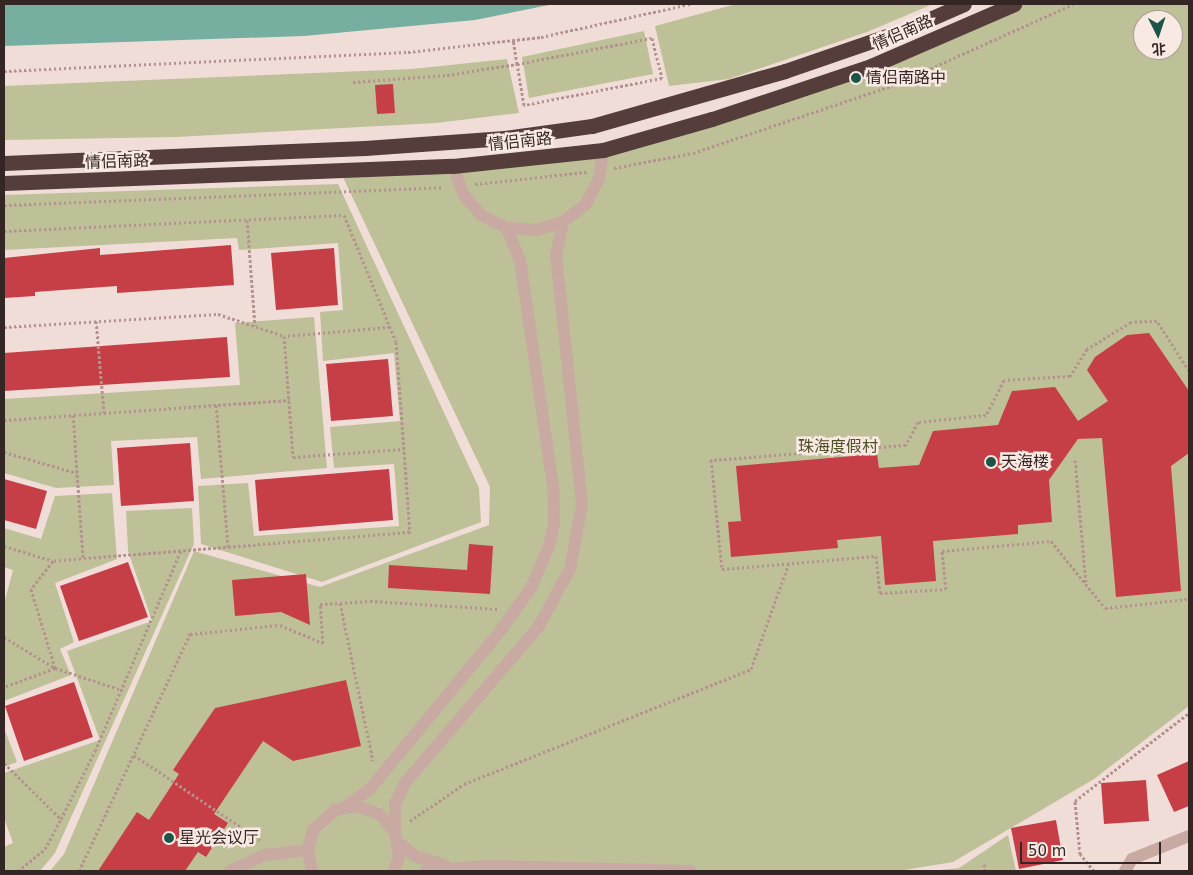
<!DOCTYPE html>
<html>
<head>
<meta charset="utf-8">
<style>
	body { margin:0 }
	#map { position:relative; width:1193px; height:875px; overflow:hidden; background:#f1ddd7; font-family:"DejaVu Sans","Noto Sans SC",sans-serif }
	div>[style] { position:absolute }
	[style*='--x'] { left:calc(var(--x)*1px); top:calc(var(--y)*1px); width:calc(var(--w)*1px); rotate:calc(var(--a)*1deg) }
	.green>* { inset:0; background:#bec098 }
	.water>* { inset:0; background:#76aea0 }
	.building>* { inset:0; background:#c73f46 }
	.path>* { height:3px; margin-top:-1.5px; transform-origin:0; background:repeating-linear-gradient(90deg,#b4938e 0 2.5px,transparent 0 5px) }
	.minor>* { height:12px; margin:-6px; padding:0 6px; transform-origin:6px; border-radius:6px; background:#c9aaa3 }
	.highway>* { height:15px; margin:-7.5px; padding:0 7.5px; transform-origin:7.5px; border-radius:7.5px; background:#553d3c }
	.dots>* { width:14px; height:14px; translate:-50% -50%; box-sizing:border-box; border:2px solid #f9e9e3; border-radius:50% }
	span { translate:-50% -50%; white-space:nowrap; text-align:center; line-height:1.15; -webkit-text-stroke:5px #f9e9e3; paint-order:stroke }
	.street-label { font-size:16px; color:#342625 }
	.poi-label { font-size:16px; color:#342625 }
	.left { translate:0 -50%; text-align:left }
	.park-label { font-size:16px; color:#4f5229 }
	.frame { position:absolute; inset:0; border:5px solid #342625; pointer-events:none }
	.north { position:absolute; left:1133px; top:10px; width:50px; height:50px; box-sizing:border-box; background:#f9e9e3; border:1px solid #aa9b97; border-radius:50%; rotate:176deg; font-size:14px; font-weight:700; line-height:20px; text-align:center; color:#342625 }
	.north::after { content:''; display:block; margin:auto; width:18px; height:22px; background:#1b5548; clip-path:polygon(50% 0,100% 100%,50% 72%,0 100%) }
	.scale { position:absolute; left:1020px; top:842px; width:141px; height:22px; box-sizing:border-box; border:2px solid #342625; border-top:0; padding-left:6px; font-size:15px; line-height:18px; white-space:nowrap; color:#342625; -webkit-text-stroke:4px #f9e9e3; paint-order:stroke }
</style>
</head>
<body>
<div id="map">
	<div class="green">
		<div style="clip-path:polygon(736px 4px,933px 4px,867px 32px,729px 79px,669px 86px,655px 26px)"></div>
		<div style="clip-path:polygon(evenodd,1015px 4px,1189px 4px,1189px 706px,1094px 779px,953px 862px,898px 871px,50px 871px,64px 854px,194px 551px,320px 587px,489px 525px,490px 487px,340px 171px,530px 160px,713px 119px,1015px 4px,1143px 20px,1173px 20px,1173px 50px,1143px 50px,1143px 20px)"></div>
		<div style="clip-path:polygon(644px 31px,653px 74px,529px 98px,522px 57px)"></div>
		<div style="clip-path:polygon(507px 59px,519px 113px,436px 123px,176px 137px,4px 140px,4px 86px,412px 69px)"></div>
		<div style="clip-path:polygon(338px 184px,479px 488px,481px 522px,322px 582px,201px 544px,198px 486px,248px 483px,254px 536px,399px 526px,394px 464px,334px 468px,330px 427px,400px 421px,394px 353px,323px 361px,320px 312px,343px 310px,338px 243px,239px 250px,237px 238px,4px 250px,4px 195px)"></div>
		<div style="clip-path:polygon(314px 317px,327px 468px,201px 479px,197px 437px,111px 441px,114px 485px,56px 488px,4px 473px,4px 399px,240px 385px,235px 323px)"></div>
		<div style="clip-path:polygon(112px 493px,117px 559px,55px 583px,74px 642px,60px 649px,71px 675px,4px 701px,4px 604px,13px 570px,4px 567px,4px 528px,41px 539px,55px 496px)"></div>
		<div style="clip-path:polygon(192px 508px,194px 544px,55px 853px,40px 871px,4px 871px,4px 847px,13px 843px,4px 818px,4px 773px,100px 740px,67px 651px,152px 621px,128px 551px,126px 511px)"></div>
		<div style="clip-path:polygon(4px 728px,17px 762px,4px 767px)"></div>
		<div style="clip-path:polygon(1008px 835px,1016px 871px,932px 871px,959px 868px)"></div>
	</div>
	<div class="water">
		<div style="clip-path:polygon(4px 4px,554px 4px,475px 20px,304px 36px,4px 46px)"></div>
	</div>
	<div class="building">
		<div style="clip-path:polygon(393px 84px,395px 113px,377px 114px,375px 85px)"></div>
		<div style="clip-path:polygon(231px 245px,234px 285px,117px 293px,117px 286px,35px 292px,35px 296px,4px 298px,4px 258px,100px 248px,100px 255px)"></div>
		<div style="clip-path:polygon(334px 248px,338px 305px,276px 310px,271px 253px)"></div>
		<div style="clip-path:polygon(1149px 333px,1189px 391px,1189px 453px,1171px 466px,1181px 591px,1116px 597px,1102px 438px,1078px 439px,1049px 480px,1052px 522px,1018px 525px,1018px 534px,933px 541px,936px 581px,885px 585px,881px 536px,837px 540px,838px 548px,731px 557px,728px 522px,741px 521px,736px 466px,877px 454px,879px 468px,919px 465px,933px 431px,998px 425px,1012px 391px,1055px 387px,1078px 421px,1108px 401px,1087px 370px,1095px 357px,1127px 335px)"></div>
		<div style="clip-path:polygon(227px 337px,230px 377px,4px 391px,4px 353px)"></div>
		<div style="clip-path:polygon(388px 359px,393px 416px,331px 421px,326px 364px)"></div>
		<div style="clip-path:polygon(190px 443px,194px 501px,121px 506px,117px 448px)"></div>
		<div style="clip-path:polygon(389px 469px,393px 520px,259px 531px,255px 480px)"></div>
		<div style="clip-path:polygon(4px 479px,47px 491px,36px 529px,4px 520px)"></div>
		<div style="clip-path:polygon(469px 544px,493px 546px,490px 594px,388px 588px,389px 565px,467px 570px)"></div>
		<div style="clip-path:polygon(128px 562px,148px 617px,79px 641px,60px 586px)"></div>
		<div style="clip-path:polygon(306px 574px,310px 625px,281px 612px,235px 616px,232px 580px)"></div>
		<div style="clip-path:polygon(346px 680px,361px 746px,293px 761px,263px 741px,214px 814px,228px 823px,206px 857px,198px 852px,185px 871px,98px 871px,137px 812px,149px 820px,179px 774px,173px 770px,215px 708px)"></div>
		<div style="clip-path:polygon(74px 682px,93px 737px,24px 761px,5px 706px)"></div>
		<div style="clip-path:polygon(1189px 761px,1189px 806px,1174px 812px,1157px 775px)"></div>
		<div style="clip-path:polygon(1146px 780px,1149px 821px,1104px 824px,1101px 783px)"></div>
		<div style="clip-path:polygon(1056px 820px,1063px 860px,1019px 869px,1011px 828px)"></div>
	</div>
	<div class="path">
		<div style="--x:4;--y:71;--w:404;--a:-2.7"></div>
		<div style="--x:408;--y:52;--w:134;--a:-6.4"></div>
		<div style="--x:541;--y:37;--w:153;--a:-12.5"></div>
		<div style="--x:353;--y:82;--w:94;--a:-4.3"></div>
		<div style="--x:447;--y:75;--w:71;--a:-8.9"></div>
		<div style="--x:517;--y:64;--w:137;--a:-10.9"></div>
		<div style="--x:652;--y:38;--w:41;--a:76"></div>
		<div style="--x:662;--y:78;--w:141;--a:168.9"></div>
		<div style="--x:524;--y:105;--w:42;--a:-99.7"></div>
		<div style="--x:517;--y:64;--w:24;--a:-99"></div>
		<div style="--x:614;--y:168;--w:80;--a:-10.8"></div>
		<div style="--x:693;--y:153;--w:212;--a:-18.7"></div>
		<div style="--x:894;--y:85;--w:196;--a:-24.3"></div>
		<div style="--x:475;--y:184;--w:112;--a:-6.2"></div>
		<div style="--x:4;--y:205;--w:440;--a:-2.3"></div>
		<div style="--x:247;--y:220;--w:106;--a:85.7"></div>
		<div style="--x:4;--y:231;--w:340;--a:-2.7"></div>
		<div style="--x:344;--y:215;--w:137;--a:67.7"></div>
		<div style="--x:396;--y:342;--w:191;--a:85.8"></div>
		<div style="--x:410;--y:532;--w:358;--a:175.4"></div>
		<div style="--x:53;--y:561;--w:36;--a:128"></div>
		<div style="--x:31;--y:589;--w:83;--a:73.1"></div>
		<div style="--x:55;--y:668;--w:54;--a:159.6"></div>
		<div style="--x:96;--y:321;--w:92;--a:85"></div>
		<div style="--x:4;--y:327;--w:214;--a:-3.5"></div>
		<div style="--x:218;--y:314;--w:70;--a:18.4"></div>
		<div style="--x:390;--y:327;--w:106;--a:175.1"></div>
		<div style="--x:284;--y:336;--w:121;--a:85.7"></div>
		<div style="--x:293;--y:457;--w:111;--a:-4.1"></div>
		<div style="--x:1189;--y:371;--w:59;--a:-122.6"></div>
		<div style="--x:1157;--y:321;--w:26;--a:178"></div>
		<div style="--x:1131;--y:322;--w:52;--a:148.5"></div>
		<div style="--x:1087;--y:349;--w:32;--a:122"></div>
		<div style="--x:1070;--y:376;--w:66;--a:176.5"></div>
		<div style="--x:1004;--y:380;--w:39;--a:117"></div>
		<div style="--x:986;--y:415;--w:68;--a:174.1"></div>
		<div style="--x:918;--y:422;--w:26;--a:118"></div>
		<div style="--x:906;--y:445;--w:196;--a:175.6"></div>
		<div style="--x:711;--y:460;--w:110;--a:84.2"></div>
		<div style="--x:722;--y:569;--w:155;--a:-4.8"></div>
		<div style="--x:876;--y:556;--w:37;--a:84"></div>
		<div style="--x:880;--y:593;--w:66;--a:-3.5"></div>
		<div style="--x:946;--y:589;--w:38;--a:-96"></div>
		<div style="--x:942;--y:551;--w:109;--a:-5.2"></div>
		<div style="--x:1051;--y:541;--w:86;--a:51.1"></div>
		<div style="--x:1105;--y:608;--w:84;--a:-6.1"></div>
		<div style="--x:216;--y:405;--w:142;--a:85.1"></div>
		<div style="--x:73;--y:415;--w:143;--a:86"></div>
		<div style="--x:4;--y:420;--w:286;--a:-4"></div>
		<div style="--x:4;--y:452;--w:76;--a:16"></div>
		<div style="--x:1075;--y:460;--w:124;--a:84.9"></div>
		<div style="--x:4;--y:546;--w:51;--a:17"></div>
		<div style="--x:340;--y:603;--w:161;--a:78.2"></div>
		<div style="--x:4;--y:637;--w:60;--a:31.3"></div>
		<div style="--x:55;--y:668;--w:71;--a:18.2"></div>
		<div style="--x:134;--y:755;--w:152;--a:34"></div>
		<div style="--x:4;--y:763;--w:80;--a:44.5"></div>
		<div style="--x:410;--y:821;--w:65;--a:-34.4"></div>
		<div style="--x:464;--y:784;--w:309;--a:-21.8"></div>
		<div style="--x:751;--y:669;--w:113;--a:-70.3"></div>
		<div style="--x:984;--y:864;--w:7;--a:82"></div>
		<div style="--x:18;--y:871;--w:35;--a:-39"></div>
		<div style="--x:45;--y:849;--w:34;--a:-62"></div>
		<div style="--x:61;--y:819;--w:76;--a:-63.4"></div>
		<div style="--x:95;--y:751;--w:219;--a:-66.8"></div>
		<div style="--x:79;--y:871;--w:262;--a:-64.9"></div>
		<div style="--x:190;--y:634;--w:90;--a:-5.7"></div>
		<div style="--x:280;--y:625;--w:47;--a:22.7"></div>
		<div style="--x:323;--y:643;--w:39;--a:-94"></div>
		<div style="--x:320;--y:604;--w:50;--a:-3.4"></div>
		<div style="--x:370;--y:601;--w:128;--a:3.6"></div>
		<div style="--x:1094;--y:871;--w:22;--a:-129"></div>
		<div style="--x:1080;--y:854;--w:53;--a:-95.4"></div>
		<div style="--x:1075;--y:801;--w:144;--a:-37.7"></div>
	</div>
	<div class="minor">
		<div style="--x:453;--y:166;--w:30;--a:70"></div>
		<div style="--x:463;--y:194;--w:28;--a:49"></div>
		<div style="--x:481;--y:215;--w:29;--a:27"></div>
		<div style="--x:507;--y:228;--w:29;--a:4"></div>
		<div style="--x:536;--y:230;--w:28;--a:-17"></div>
		<div style="--x:563;--y:222;--w:29;--a:-38"></div>
		<div style="--x:586;--y:204;--w:28;--a:-63"></div>
		<div style="--x:599;--y:179;--w:29;--a:-82"></div>
		<div style="--x:345;--y:807;--w:31;--a:-36"></div>
		<div style="--x:370;--y:789;--w:206;--a:-50.5"></div>
		<div style="--x:501;--y:630;--w:52;--a:-54.5"></div>
		<div style="--x:531;--y:588;--w:46;--a:-66.8"></div>
		<div style="--x:549;--y:546;--w:22;--a:-77"></div>
		<div style="--x:554;--y:525;--w:39;--a:-91"></div>
		<div style="--x:553;--y:486;--w:227;--a:-98.3"></div>
		<div style="--x:520;--y:261;--w:35;--a:-112"></div>
		<div style="--x:395;--y:832;--w:28;--a:-90"></div>
		<div style="--x:395;--y:804;--w:23;--a:-65"></div>
		<div style="--x:405;--y:783;--w:206;--a:-49.5"></div>
		<div style="--x:539;--y:626;--w:65;--a:-61.5"></div>
		<div style="--x:570;--y:569;--w:65;--a:-79.4"></div>
		<div style="--x:582;--y:505;--w:251;--a:-95.9"></div>
		<div style="--x:556;--y:255;--w:34;--a:-78"></div>
		<div style="--x:399;--y:843;--w:21;--a:39"></div>
		<div style="--x:415;--y:856;--w:31;--a:17"></div>
		<div style="--x:230;--y:871;--w:38;--a:-25"></div>
		<div style="--x:264;--y:855;--w:44;--a:-6.5"></div>
		<div style="--x:312;--y:871;--w:21;--a:-101"></div>
		<div style="--x:308;--y:850;--w:21;--a:-76"></div>
		<div style="--x:313;--y:830;--w:30;--a:-42"></div>
		<div style="--x:335;--y:810;--w:22;--a:-10"></div>
		<div style="--x:357;--y:806;--w:23;--a:20"></div>
		<div style="--x:379;--y:814;--w:24;--a:48"></div>
		<div style="--x:395;--y:832;--w:25;--a:81"></div>
		<div style="--x:399;--y:857;--w:15;--a:110"></div>
		<div style="--x:426;--y:871;--w:59;--a:-4.8"></div>
		<div style="--x:485;--y:866;--w:205;--a:1.4"></div>
		<div style="--x:1125;--y:871;--w:14;--a:-60"></div>
		<div style="--x:1132;--y:859;--w:61;--a:-22"></div>
	</div>
	<div class="highway">
		<div style="--x:4;--y:163;--w:361;--a:-2.4"></div>
		<div style="--x:365;--y:148;--w:140;--a:-4.1"></div>
		<div style="--x:505;--y:138;--w:88;--a:-7.9"></div>
		<div style="--x:592;--y:126;--w:201;--a:-15.9"></div>
		<div style="--x:785;--y:71;--w:129;--a:-19"></div>
		<div style="--x:907;--y:29;--w:62;--a:-23.7"></div>
		<div style="--x:4;--y:183;--w:449;--a:-2.2"></div>
		<div style="--x:453;--y:166;--w:151;--a:-6.1"></div>
		<div style="--x:603;--y:150;--w:113;--a:-15.9"></div>
		<div style="--x:712;--y:119;--w:168;--a:-18.4"></div>
		<div style="--x:871;--y:66;--w:156;--a:-23.4"></div>
	</div>
	<div class="dots">
		<div style="left:856px;top:78px;background:#1b5548"></div>
		<div style="left:991px;top:462px;background:#1b5548"></div>
		<div style="left:169px;top:838px;background:#1b5548"></div>
	</div>
	<div class="street-label">
		<span style="left:903px;top:33px;rotate:-24deg">情侣南路</span>
		<span style="left:520px;top:142px;rotate:-6deg">情侣南路</span>
		<span style="left:117px;top:162px;rotate:-2deg">情侣南路</span>
	</div>
	<div class="poi-label">
		<span class="left" style="left:866px;top:78px">情侣南路中</span>
		<span class="left" style="left:1001px;top:462px">天海楼</span>
		<span class="left" style="left:179px;top:838px">星光会议厅</span>
	</div>
	<div class="park-label">
		<span style="left:838px;top:447px">珠海度假村</span>
	</div>
	<div class="frame"></div>
	<div class="north">北</div>
	<div class="scale">50 m</div>
</div>
</body>
</html>
